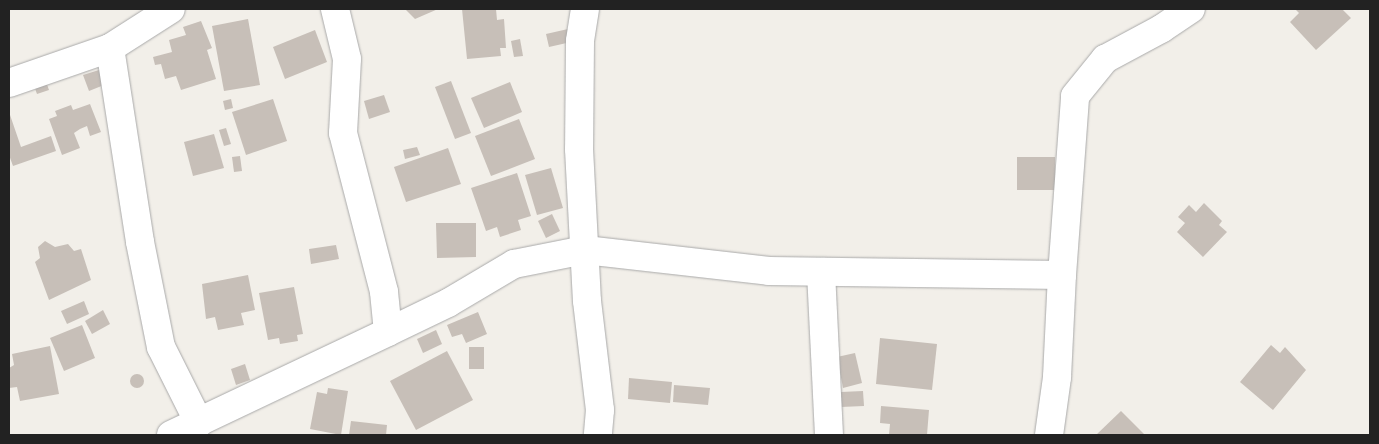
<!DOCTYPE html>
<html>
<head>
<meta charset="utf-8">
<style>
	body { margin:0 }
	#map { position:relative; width:1379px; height:444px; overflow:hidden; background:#f2efe9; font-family:Helvetica,sans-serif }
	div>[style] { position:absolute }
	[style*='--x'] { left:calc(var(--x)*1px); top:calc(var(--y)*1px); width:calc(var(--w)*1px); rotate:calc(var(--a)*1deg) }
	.building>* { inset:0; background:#c7bfb8 }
	.round { border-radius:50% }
	.roads { filter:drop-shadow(0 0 1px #a9a9a9) drop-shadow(0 0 1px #a9a9a9) }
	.minor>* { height:28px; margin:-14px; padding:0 14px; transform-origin:14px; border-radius:14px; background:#fff }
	span { translate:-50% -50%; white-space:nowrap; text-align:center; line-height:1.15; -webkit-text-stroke:4.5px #fff; paint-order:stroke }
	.frame { position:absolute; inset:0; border:10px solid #222; pointer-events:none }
</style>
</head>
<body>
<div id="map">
	<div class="building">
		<div style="clip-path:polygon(405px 9px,438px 9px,415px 19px)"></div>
		<div style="clip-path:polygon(462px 9px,496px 9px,497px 20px,504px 19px,506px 48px,500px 48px,501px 56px,467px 59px)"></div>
		<div style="clip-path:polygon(1295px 9px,1342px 9px,1351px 18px,1316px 50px,1290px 22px,1299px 13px)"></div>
		<div style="clip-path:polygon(248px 19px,260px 85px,224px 91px,212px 26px)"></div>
		<div style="clip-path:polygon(201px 21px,212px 48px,207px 50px,216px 79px,181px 90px,176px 76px,165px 79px,161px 64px,155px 65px,153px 57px,172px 52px,169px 40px,186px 35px,183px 27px)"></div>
		<div style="clip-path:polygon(568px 29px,571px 42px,549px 47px,546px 34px)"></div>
		<div style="clip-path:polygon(315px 30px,327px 62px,285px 79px,273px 47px)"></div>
		<div style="clip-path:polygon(520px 39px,523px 56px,514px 57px,511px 41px)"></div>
		<div style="clip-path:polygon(99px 70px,104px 85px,89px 91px,83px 75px)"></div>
		<div style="clip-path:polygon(45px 79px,49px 90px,37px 94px,33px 83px)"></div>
		<div style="clip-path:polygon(451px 81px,471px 133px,455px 139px,435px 87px)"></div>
		<div style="clip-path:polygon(510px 82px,522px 112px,484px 128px,471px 98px)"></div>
		<div style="clip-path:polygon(384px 95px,390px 112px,369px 119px,364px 101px)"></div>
		<div style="clip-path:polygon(231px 99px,233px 108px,225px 110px,223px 101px)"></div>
		<div style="clip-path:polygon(273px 99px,287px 141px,246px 155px,232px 112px)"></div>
		<div style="clip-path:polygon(90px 104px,101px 132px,90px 136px,87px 126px,80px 129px,74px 133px,80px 148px,62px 155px,49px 119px,57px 116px,55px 111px,71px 105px,73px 110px)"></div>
		<div style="clip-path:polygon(9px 112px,21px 147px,51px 136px,56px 151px,13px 166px,9px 155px)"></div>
		<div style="clip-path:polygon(519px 119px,535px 159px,491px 176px,475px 136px)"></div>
		<div style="clip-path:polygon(226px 128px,231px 144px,224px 146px,219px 130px)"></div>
		<div style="clip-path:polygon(214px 134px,224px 168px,193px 176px,184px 142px)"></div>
		<div style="clip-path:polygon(417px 147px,420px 155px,405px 159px,403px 150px)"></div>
		<div style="clip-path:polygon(448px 148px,461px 184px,406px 202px,394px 167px)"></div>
		<div style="clip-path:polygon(240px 156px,242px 171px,234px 172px,232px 157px)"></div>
		<div style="clip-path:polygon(1017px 157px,1055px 157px,1055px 190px,1017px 190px)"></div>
		<div style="clip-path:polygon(551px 168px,563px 208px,537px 215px,525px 175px)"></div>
		<div style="clip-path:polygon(517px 173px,531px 216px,518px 220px,521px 230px,500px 237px,497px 227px,486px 231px,471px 188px)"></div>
		<div style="clip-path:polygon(1204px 203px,1222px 221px,1219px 225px,1227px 232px,1203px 257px,1177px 232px,1185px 223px,1178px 217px,1189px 205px,1196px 212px)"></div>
		<div style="clip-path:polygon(552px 214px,560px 231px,546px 238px,538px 221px)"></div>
		<div style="clip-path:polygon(436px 223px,476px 223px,476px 257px,437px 258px)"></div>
		<div style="clip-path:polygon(45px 241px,55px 247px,68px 244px,74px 251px,81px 249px,91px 280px,49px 300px,35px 262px,40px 258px,38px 247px)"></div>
		<div style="clip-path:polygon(336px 245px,339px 259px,311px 264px,309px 249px)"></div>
		<div style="clip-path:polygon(248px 275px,255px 310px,241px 313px,244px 325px,218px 330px,215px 317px,206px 319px,202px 284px)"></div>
		<div style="clip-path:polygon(294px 287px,303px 334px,297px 335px,298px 341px,280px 344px,279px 338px,268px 340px,259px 293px)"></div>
		<div style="clip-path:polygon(84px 301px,89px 314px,67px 324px,61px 311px)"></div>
		<div style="clip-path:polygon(103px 310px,110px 324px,92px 334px,85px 321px)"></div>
		<div style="clip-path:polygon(478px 312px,487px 334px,466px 343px,462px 334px,452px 337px,447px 325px)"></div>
		<div style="clip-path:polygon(82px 325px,95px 358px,64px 371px,50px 338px)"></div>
		<div style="clip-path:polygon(436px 330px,442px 344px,423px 353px,417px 339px)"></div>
		<div style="clip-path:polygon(880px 338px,937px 344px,932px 390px,876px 384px)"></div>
		<div style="clip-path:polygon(1271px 345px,1280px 353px,1285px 347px,1306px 370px,1273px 410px,1240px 382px)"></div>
		<div style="clip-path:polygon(50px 346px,59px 394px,20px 401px,17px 387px,9px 388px,9px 368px,14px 365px,12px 354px)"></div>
		<div style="clip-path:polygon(469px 347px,484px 347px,484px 369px,469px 369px)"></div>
		<div style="clip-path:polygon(447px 351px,473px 400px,416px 430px,390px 381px)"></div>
		<div style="clip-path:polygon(855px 353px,862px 383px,843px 388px,837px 357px)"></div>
		<div style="clip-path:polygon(245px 364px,250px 380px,236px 385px,231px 369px)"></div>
		<div class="round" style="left:130px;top:374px;width:14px;height:14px"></div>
		<div style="clip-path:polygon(629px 378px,672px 382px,670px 403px,628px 399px)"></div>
		<div style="clip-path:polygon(674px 385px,710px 388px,708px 405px,673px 402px)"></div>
		<div style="clip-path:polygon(328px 388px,348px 391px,341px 435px,310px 429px,317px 392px,327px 394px)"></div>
		<div style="clip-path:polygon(863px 391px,864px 406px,841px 407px,841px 392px)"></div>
		<div style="clip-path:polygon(881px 406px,929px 410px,927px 435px,889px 435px,890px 424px,880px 423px)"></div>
		<div style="clip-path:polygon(1121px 411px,1145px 435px,1096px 435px)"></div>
		<div style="clip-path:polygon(351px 421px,387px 425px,386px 435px,349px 435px)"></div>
	</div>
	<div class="roads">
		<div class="minor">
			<div style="--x:335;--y:9;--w:51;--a:76.5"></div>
			<div style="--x:347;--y:59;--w:74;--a:93.1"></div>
			<div style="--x:343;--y:133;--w:164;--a:75.5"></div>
			<div style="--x:384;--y:292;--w:40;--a:84.3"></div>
			<div style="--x:388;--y:332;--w:67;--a:-25.8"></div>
			<div style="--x:448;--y:303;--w:77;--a:-30.6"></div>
			<div style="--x:514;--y:264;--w:72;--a:-11.2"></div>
			<div style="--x:585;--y:250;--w:185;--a:6.5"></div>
			<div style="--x:769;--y:271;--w:293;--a:0.8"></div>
			<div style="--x:1062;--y:275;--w:179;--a:-85.8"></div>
			<div style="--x:1075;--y:96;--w:48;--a:-51"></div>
			<div style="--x:1105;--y:59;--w:64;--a:-28.2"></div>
			<div style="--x:1161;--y:29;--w:36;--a:-34"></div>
			<div style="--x:585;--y:9;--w:32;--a:99"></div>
			<div style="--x:580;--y:41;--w:108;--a:90.5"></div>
			<div style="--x:579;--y:149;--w:152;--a:87"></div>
			<div style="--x:587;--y:301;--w:110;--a:83.2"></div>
			<div style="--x:600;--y:410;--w:25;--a:95"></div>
			<div style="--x:110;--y:48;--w:196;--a:81.2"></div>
			<div style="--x:140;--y:242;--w:107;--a:78.7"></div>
			<div style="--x:161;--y:347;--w:85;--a:63.4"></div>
			<div style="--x:9;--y:83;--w:107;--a:-19.1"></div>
			<div style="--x:110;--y:48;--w:72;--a:-32.6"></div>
			<div style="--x:821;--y:272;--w:163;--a:87.2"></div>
			<div style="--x:171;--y:435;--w:240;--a:-25.4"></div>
			<div style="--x:1049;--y:435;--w:59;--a:-82.1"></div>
			<div style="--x:1057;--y:377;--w:102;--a:-87.2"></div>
		</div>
	</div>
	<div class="frame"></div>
</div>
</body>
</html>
